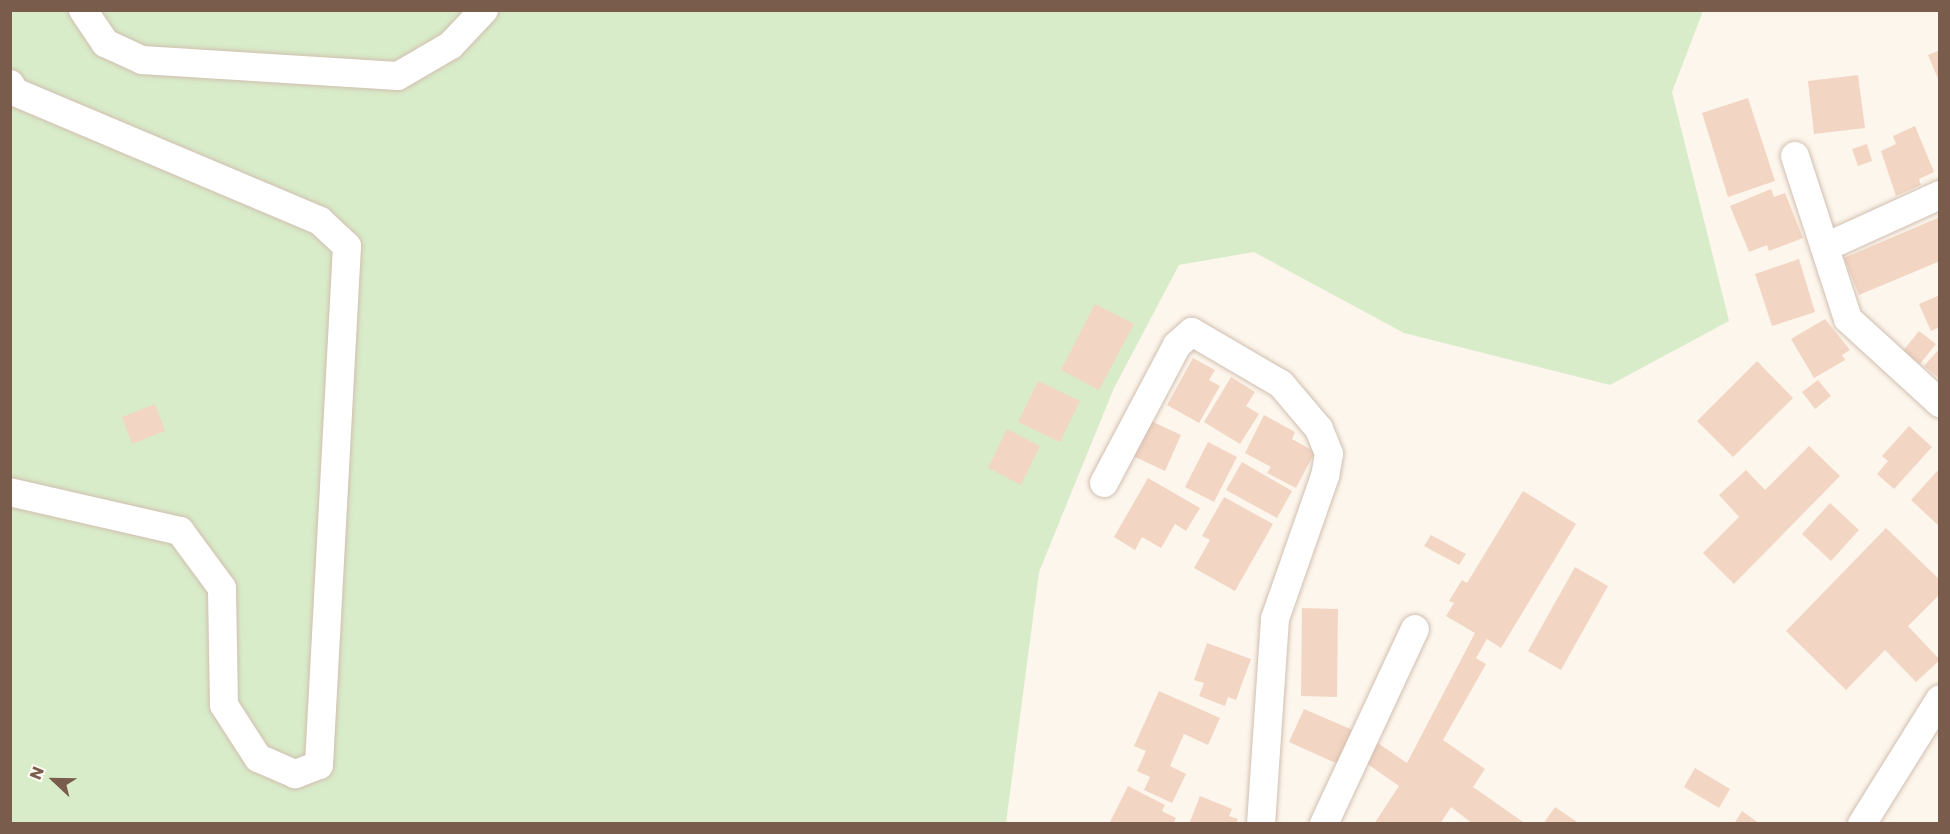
<!DOCTYPE html>
<html>
<head>
<meta charset="utf-8">
<style>
	body { margin:0 }
	#map { position:relative; width:1950px; height:834px; overflow:hidden; background:#fdf6ec; font-family:Poppins,sans-serif }
	div>[style] { position:absolute }
	[style*='--x'] { left:calc(var(--x)*1px); top:calc(var(--y)*1px); width:calc(var(--w)*1px); rotate:calc(var(--a)*1deg) }
	.green>* { inset:0; background:#d8ecc9 }
	.building>* { inset:0; background:#f3d5c3 }
	.roads { filter:drop-shadow(0 0 2px #d1beb0) drop-shadow(0 0 2px #d1beb0) }
	.minor>* { height:28px; margin:-14px; padding:0 14px; transform-origin:14px; border-radius:14px; background:#fff }
	span { translate:-50% -50%; white-space:nowrap; text-align:center; line-height:1.15; -webkit-text-stroke:5px #fffaf3; paint-order:stroke }
	.frame { position:absolute; inset:0; border:12px solid #7a5c4d; pointer-events:none }
	.north { position:absolute; left:24px; top:750px; width:60px; height:60px; -webkit-text-stroke:4px #fffaf3; paint-order:stroke; rotate:292deg; font-size:16px; font-weight:700; line-height:24px; text-align:center; color:#7a5c4d }
	.north::after { content:''; display:block; margin:auto; width:21px; height:27px; background:#7a5c4d; clip-path:polygon(50% 0,100% 100%,50% 72%,0 100%) }
</style>
</head>
<body>
<div id="map">
	<div class="green">
		<div style="clip-path:polygon(10px 11px,1703px 11px,1672px 92px,1729px 321px,1610px 385px,1404px 333px,1254px 252px,1179px 265px,1114px 388px,1039px 572px,1006px 823px,11px 823px)"></div>
	</div>
	<div class="building">
		<div style="clip-path:polygon(1940px 50px,1940px 81px,1939px 81px,1928px 55px)"></div>
		<div style="clip-path:polygon(1858px 75px,1865px 128px,1814px 134px,1808px 81px)"></div>
		<div style="clip-path:polygon(1748px 98px,1775px 181px,1728px 197px,1702px 113px)"></div>
		<div style="clip-path:polygon(1915px 126px,1934px 172px,1919px 179px,1921px 185px,1896px 196px,1881px 151px,1896px 144px,1893px 136px)"></div>
		<div style="clip-path:polygon(1867px 144px,1872px 161px,1858px 166px,1852px 149px)"></div>
		<div style="clip-path:polygon(1771px 189px,1774px 197px,1785px 193px,1803px 238px,1769px 251px,1767px 245px,1749px 252px,1730px 206px)"></div>
		<div style="clip-path:polygon(1940px 217px,1940px 261px,1859px 295px,1844px 258px)"></div>
		<div style="clip-path:polygon(1799px 259px,1815px 312px,1772px 326px,1755px 274px)"></div>
		<div style="clip-path:polygon(1940px 295px,1940px 327px,1931px 331px,1919px 304px)"></div>
		<div style="clip-path:polygon(1095px 304px,1134px 324px,1099px 390px,1061px 370px)"></div>
		<div style="clip-path:polygon(1825px 319px,1850px 350px,1842px 355px,1845px 360px,1814px 378px,1791px 339px)"></div>
		<div style="clip-path:polygon(1919px 331px,1936px 344px,1920px 364px,1903px 351px)"></div>
		<div style="clip-path:polygon(1940px 348px,1940px 379px,1924px 366px)"></div>
		<div style="clip-path:polygon(1193px 358px,1215px 370px,1209px 380px,1220px 386px,1199px 423px,1167px 405px)"></div>
		<div style="clip-path:polygon(1757px 361px,1793px 398px,1733px 457px,1697px 421px)"></div>
		<div style="clip-path:polygon(1231px 377px,1255px 392px,1246px 406px,1259px 414px,1240px 444px,1204px 422px)"></div>
		<div style="clip-path:polygon(1818px 380px,1831px 396px,1815px 409px,1802px 392px)"></div>
		<div style="clip-path:polygon(1038px 381px,1080px 401px,1060px 442px,1018px 422px)"></div>
		<div style="clip-path:polygon(155px 404px,165px 431px,132px 444px,122px 417px)"></div>
		<div style="clip-path:polygon(1264px 415px,1295px 432px,1292px 439px,1315px 452px,1296px 488px,1267px 473px,1271px 467px,1245px 453px)"></div>
		<div style="clip-path:polygon(1149px 420px,1181px 435px,1165px 471px,1133px 456px)"></div>
		<div style="clip-path:polygon(1909px 426px,1932px 447px,1894px 489px,1877px 474px,1888px 461px,1882px 456px)"></div>
		<div style="clip-path:polygon(1007px 429px,1040px 446px,1021px 485px,988px 468px)"></div>
		<div style="clip-path:polygon(1208px 442px,1237px 457px,1214px 502px,1185px 487px)"></div>
		<div style="clip-path:polygon(1809px 446px,1840px 476px,1734px 584px,1703px 553px,1739px 517px,1719px 495px,1746px 470px,1765px 490px)"></div>
		<div style="clip-path:polygon(1242px 462px,1292px 491px,1277px 518px,1226px 490px)"></div>
		<div style="clip-path:polygon(1940px 468px,1940px 527px,1911px 500px)"></div>
		<div style="clip-path:polygon(1148px 478px,1200px 508px,1186px 531px,1175px 524px,1161px 548px,1142px 537px,1135px 550px,1114px 537px)"></div>
		<div style="clip-path:polygon(1523px 491px,1576px 524px,1501px 648px,1487px 639px,1476px 658px,1486px 664px,1443px 740px,1485px 769px,1473px 787px,1526px 824px,1473px 824px,1451px 807px,1440px 824px,1374px 824px,1399px 786px,1359px 758px,1372px 739px,1407px 763px,1475px 633px,1446px 616px,1454px 603px,1449px 601px,1462px 580px,1467px 583px)"></div>
		<div style="clip-path:polygon(1224px 497px,1273px 524px,1235px 591px,1194px 568px,1210px 540px,1202px 536px)"></div>
		<div style="clip-path:polygon(1830px 503px,1859px 530px,1831px 561px,1802px 534px)"></div>
		<div style="clip-path:polygon(1886px 528px,1940px 580px,1940px 594px,1908px 626px,1940px 660px,1916px 682px,1885px 650px,1846px 690px,1786px 631px)"></div>
		<div style="clip-path:polygon(1431px 535px,1466px 554px,1459px 565px,1424px 546px)"></div>
		<div style="clip-path:polygon(1575px 567px,1608px 586px,1561px 670px,1528px 651px)"></div>
		<div style="clip-path:polygon(1302px 608px,1338px 609px,1337px 697px,1301px 696px)"></div>
		<div style="clip-path:polygon(1207px 643px,1251px 659px,1236px 700px,1228px 697px,1225px 706px,1199px 696px,1204px 683px,1194px 680px)"></div>
		<div style="clip-path:polygon(1159px 691px,1220px 718px,1208px 745px,1184px 734px,1170px 766px,1186px 774px,1172px 803px,1144px 790px,1150px 777px,1137px 771px,1146px 751px,1134px 746px)"></div>
		<div style="clip-path:polygon(1304px 709px,1355px 731px,1340px 765px,1289px 742px)"></div>
		<div style="clip-path:polygon(1695px 768px,1730px 789px,1719px 808px,1684px 787px)"></div>
		<div style="clip-path:polygon(1128px 786px,1165px 805px,1162px 811px,1176px 818px,1173px 824px,1109px 824px)"></div>
		<div style="clip-path:polygon(1200px 796px,1232px 809px,1229px 816px,1238px 819px,1236px 824px,1189px 824px)"></div>
		<div style="clip-path:polygon(1555px 807px,1580px 824px,1543px 824px)"></div>
		<div style="clip-path:polygon(1742px 811px,1760px 824px,1734px 824px)"></div>
	</div>
	<div class="roads">
		<div class="minor">
			<div style="--x:83;--y:10;--w:40;--a:56"></div>
			<div style="--x:105;--y:43;--w:41;--a:24.7"></div>
			<div style="--x:142;--y:60;--w:256;--a:3.6"></div>
			<div style="--x:398;--y:76;--w:61;--a:-30.3"></div>
			<div style="--x:451;--y:45;--w:48;--a:-46.7"></div>
			<div style="--x:10;--y:84;--w:9;--a:58"></div>
			<div style="--x:15;--y:92;--w:331;--a:22.9"></div>
			<div style="--x:320;--y:221;--w:37;--a:43"></div>
			<div style="--x:347;--y:246;--w:520;--a:93.09"></div>
			<div style="--x:319;--y:765;--w:26;--a:159"></div>
			<div style="--x:295;--y:774;--w:40;--a:-156.6"></div>
			<div style="--x:258;--y:758;--w:63;--a:-122.7"></div>
			<div style="--x:224;--y:705;--w:117;--a:-91"></div>
			<div style="--x:222;--y:588;--w:71;--a:-126.4"></div>
			<div style="--x:180;--y:531;--w:174;--a:-167.1"></div>
			<div style="--x:1795;--y:156;--w:171;--a:72"></div>
			<div style="--x:1848;--y:319;--w:125;--a:42.4"></div>
			<div style="--x:1828;--y:246;--w:123;--a:-24.5"></div>
			<div style="--x:1104;--y:483;--w:156;--a:-62.1"></div>
			<div style="--x:1177;--y:345;--w:20;--a:-41"></div>
			<div style="--x:1192;--y:332;--w:103;--a:30.3"></div>
			<div style="--x:1281;--y:384;--w:59;--a:49.8"></div>
			<div style="--x:1319;--y:429;--w:27;--a:68"></div>
			<div style="--x:1329;--y:454;--w:22;--a:100"></div>
			<div style="--x:1325;--y:476;--w:151;--a:109.3"></div>
			<div style="--x:1275;--y:619;--w:205;--a:93.9"></div>
			<div style="--x:1324;--y:824;--w:215;--a:-65"></div>
			<div style="--x:1862;--y:824;--w:147;--a:-58"></div>
		</div>
	</div>
	<div class="frame"></div>
	<div class="north">N</div>
</div>
</body>
</html>
